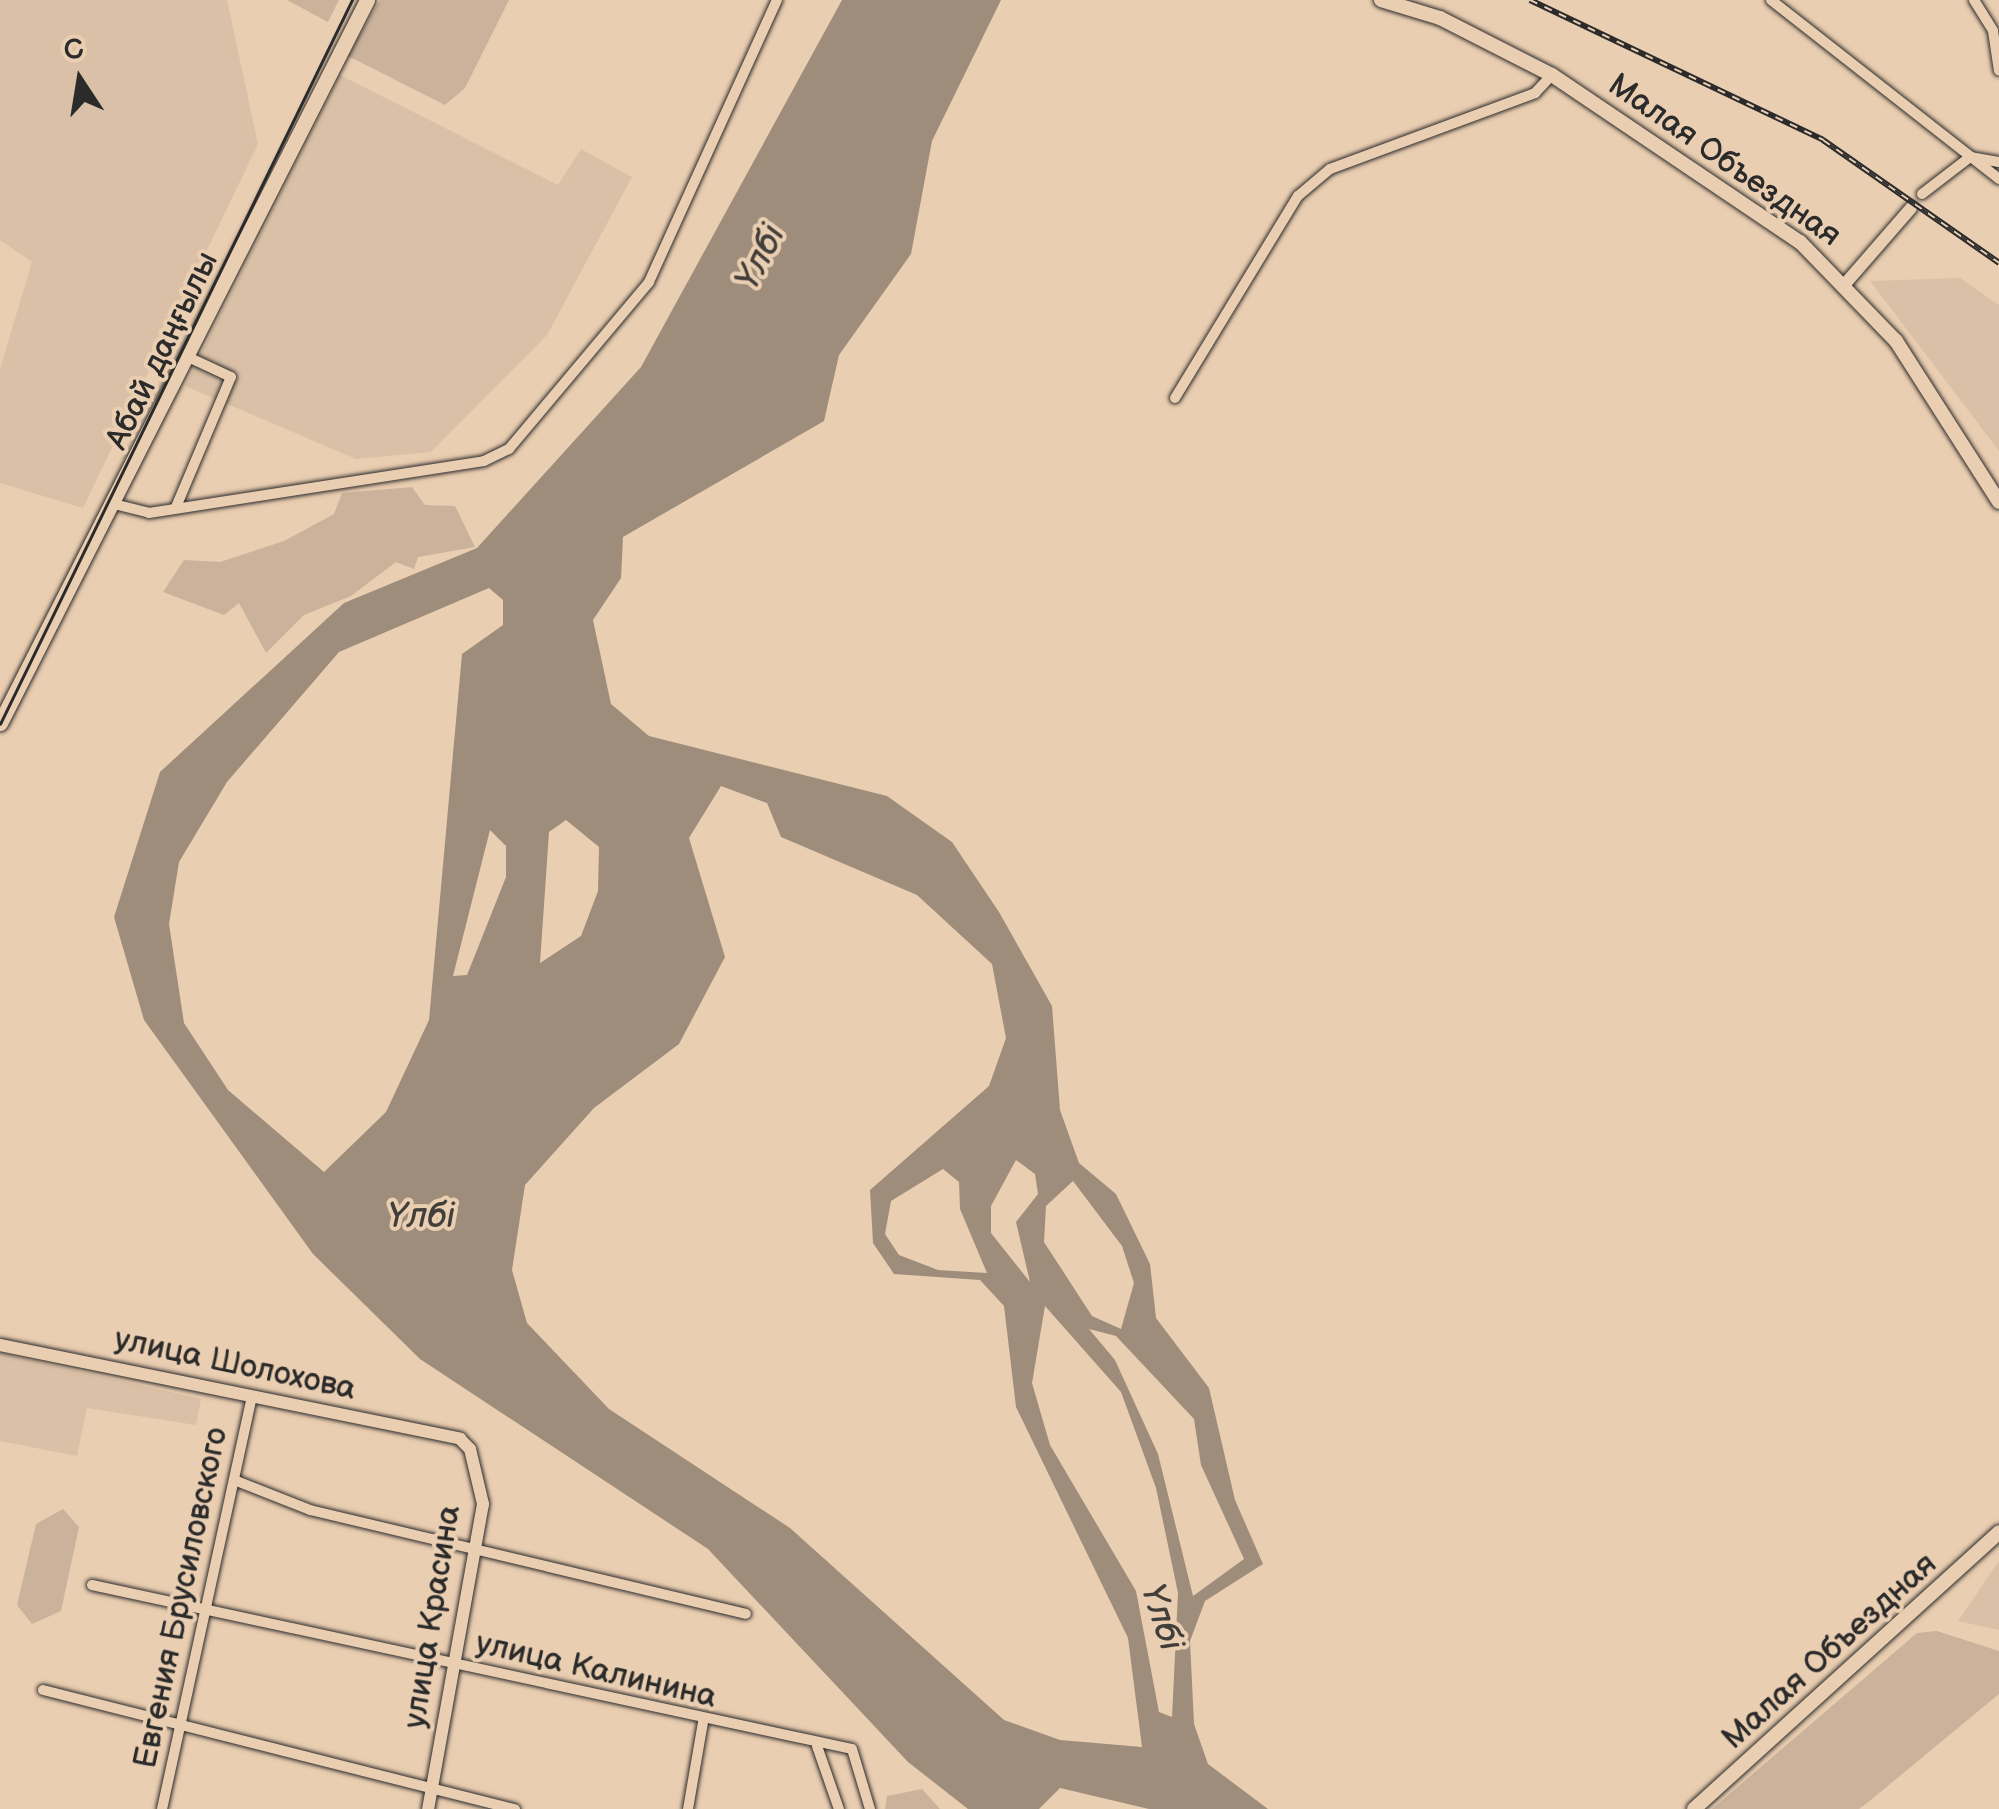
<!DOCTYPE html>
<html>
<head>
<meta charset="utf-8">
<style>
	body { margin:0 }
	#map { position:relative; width:1999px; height:1809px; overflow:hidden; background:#eaceb1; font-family:"Balsamiq Sans",sans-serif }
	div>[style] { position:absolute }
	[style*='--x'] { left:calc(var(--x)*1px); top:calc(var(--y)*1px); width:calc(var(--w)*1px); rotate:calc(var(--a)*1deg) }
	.built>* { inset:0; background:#dac0a6 }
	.green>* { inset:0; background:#cbb39b }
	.water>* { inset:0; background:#9f8d7c }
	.roads { filter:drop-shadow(0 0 2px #2b2b2b) drop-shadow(0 0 2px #2b2b2b) }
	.minor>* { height:10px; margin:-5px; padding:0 5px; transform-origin:5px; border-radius:5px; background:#eaceb1 }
	.tertiary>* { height:12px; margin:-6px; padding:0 6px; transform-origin:6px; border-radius:6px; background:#eaceb1 }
	.secondary>* { height:14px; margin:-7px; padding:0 7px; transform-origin:7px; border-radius:7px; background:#eaceb1 }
	.primary>* { height:15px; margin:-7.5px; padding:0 7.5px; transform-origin:7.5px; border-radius:7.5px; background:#eaceb1 }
	.tram>* { height:2.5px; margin:-1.25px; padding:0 1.25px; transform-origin:1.25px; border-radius:1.25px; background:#2b2b2b }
	.rail>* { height:6px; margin-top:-3px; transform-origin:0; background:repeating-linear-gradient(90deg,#eaceb1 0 8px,#2b2b2b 0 16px); box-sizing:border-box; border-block:2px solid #2b2b2b }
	span { translate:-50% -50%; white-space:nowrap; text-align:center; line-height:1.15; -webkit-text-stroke:8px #eaceb1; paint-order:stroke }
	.street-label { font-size:32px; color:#2b2b2b }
	.water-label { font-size:35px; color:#423f3b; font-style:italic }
	.north { position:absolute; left:30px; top:30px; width:100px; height:100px; -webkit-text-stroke:8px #eaceb1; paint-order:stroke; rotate:348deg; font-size:28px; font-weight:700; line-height:40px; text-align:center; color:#2b2b2b }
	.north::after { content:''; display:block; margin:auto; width:35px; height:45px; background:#2b2b2b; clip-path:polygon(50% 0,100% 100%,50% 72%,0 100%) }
</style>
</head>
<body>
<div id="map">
	<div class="built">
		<div style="clip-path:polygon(0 0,227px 0,258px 144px,83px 508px,0 483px,0 369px,32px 262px,0 240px)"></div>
		<div style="clip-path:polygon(340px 75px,558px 185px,581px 149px,632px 177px,547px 335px,431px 452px,356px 459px,185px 386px)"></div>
		<div style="clip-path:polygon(1960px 278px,1999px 305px,1999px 451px,1870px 281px)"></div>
		<div style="clip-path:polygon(0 1353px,201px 1399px,196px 1425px,87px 1408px,77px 1456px,0 1441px)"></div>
		<div style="clip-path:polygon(1999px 1561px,1999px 1630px,1958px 1621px)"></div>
	</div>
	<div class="green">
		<div style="clip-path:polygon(287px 0,339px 0,328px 22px)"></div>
		<div style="clip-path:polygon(380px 0,509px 0,465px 88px,445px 105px,348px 56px)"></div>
		<div style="clip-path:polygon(412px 487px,425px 505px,455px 506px,475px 547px,418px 557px,414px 569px,396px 562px,351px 596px,304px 615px,266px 653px,239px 603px,224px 615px,163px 592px,184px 560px,220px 562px,284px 541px,334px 514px,342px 493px)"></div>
		<div style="clip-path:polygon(63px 1509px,79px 1527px,61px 1611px,32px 1624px,17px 1605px,36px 1524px)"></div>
		<div style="clip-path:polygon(1937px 1631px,1999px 1651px,1999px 1694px,1872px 1799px,1859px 1809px,1712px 1809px,1917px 1633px)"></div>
		<div style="clip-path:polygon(922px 1789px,940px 1809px,885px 1809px,887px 1796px)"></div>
	</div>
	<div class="water">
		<div style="clip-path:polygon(evenodd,842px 0,1001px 0,932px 141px,911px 254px,839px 355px,824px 421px,623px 537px,621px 578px,593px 620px,611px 704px,649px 736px,887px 796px,952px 842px,999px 912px,1052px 1006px,1060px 1110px,1079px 1163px,1116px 1194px,1150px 1264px,1156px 1318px,1209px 1388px,1235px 1500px,1263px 1564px,1205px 1601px,1190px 1641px,1194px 1724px,1208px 1764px,1268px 1809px,1149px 1809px,1060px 1788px,1039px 1809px,968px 1809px,908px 1762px,708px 1549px,420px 1359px,313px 1254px,144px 1020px,114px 917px,160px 772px,344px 603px,477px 548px,641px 367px,842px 0,489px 588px,503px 600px,503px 625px,462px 654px,429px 1020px,386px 1112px,324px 1172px,228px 1090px,184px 1023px,169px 924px,179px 862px,227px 782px,339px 652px,489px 588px,842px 0,721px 786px,767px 803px,781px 837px,917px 895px,992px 964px,1006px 1038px,989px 1086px,870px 1190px,873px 1243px,894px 1274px,980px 1280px,1004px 1306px,1016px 1407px,1128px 1638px,1142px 1747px,1060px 1740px,1004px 1720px,790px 1528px,609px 1409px,527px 1323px,512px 1270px,525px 1185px,594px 1108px,679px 1044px,725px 957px,689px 838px,721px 786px,842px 0,566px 820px,599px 847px,598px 891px,581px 936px,540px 963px,549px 832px,566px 820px,842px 0,490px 830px,506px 846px,506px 877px,467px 975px,453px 976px,490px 830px,842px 0,1016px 1160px,1035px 1174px,1038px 1194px,1016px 1222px,1030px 1282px,991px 1233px,991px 1206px,1016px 1160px,842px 0,943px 1169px,959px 1182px,960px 1209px,987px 1273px,938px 1270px,899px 1255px,885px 1234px,891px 1201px,943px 1169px,842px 0,1073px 1181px,1122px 1246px,1134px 1283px,1121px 1329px,1092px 1316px,1044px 1242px,1046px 1206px,1073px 1181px,842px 0,1045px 1306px,1121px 1392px,1156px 1488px,1178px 1593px,1172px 1717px,1159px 1712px,1136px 1591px,1050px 1445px,1032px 1383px,1045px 1306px,842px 0,1089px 1329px,1116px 1336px,1194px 1419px,1201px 1465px,1244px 1559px,1193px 1596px,1158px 1454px,1115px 1360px,1089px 1329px)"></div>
	</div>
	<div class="roads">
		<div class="minor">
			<div style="--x:1771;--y:0;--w:290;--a:38.1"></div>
			<div style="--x:1974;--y:0;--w:36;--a:58"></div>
			<div style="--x:1993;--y:31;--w:40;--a:81.5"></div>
			<div style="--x:1922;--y:194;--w:61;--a:-37.6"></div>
			<div style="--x:1970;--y:157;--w:29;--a:10"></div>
			<div style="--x:1175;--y:398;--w:237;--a:-58.7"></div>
			<div style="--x:1298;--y:196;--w:42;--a:-40.2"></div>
			<div style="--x:1330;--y:169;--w:219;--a:-20.3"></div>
			<div style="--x:1535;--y:93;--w:25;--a:-47"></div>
			<div style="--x:118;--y:505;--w:32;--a:14"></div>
			<div style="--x:149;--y:513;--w:339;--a:-8.8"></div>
			<div style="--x:484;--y:461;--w:28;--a:-26"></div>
			<div style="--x:509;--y:449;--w:218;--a:-50"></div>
			<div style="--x:649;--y:282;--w:310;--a:-65.6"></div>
			<div style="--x:176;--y:507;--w:141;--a:-67.1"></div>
			<div style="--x:231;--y:377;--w:45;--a:-155.1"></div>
			<div style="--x:234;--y:1480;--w:82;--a:21.5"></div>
			<div style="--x:310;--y:1510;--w:448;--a:13.4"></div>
			<div style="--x:92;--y:1585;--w:777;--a:12.18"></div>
			<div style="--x:852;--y:1749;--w:63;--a:73.3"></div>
			<div style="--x:43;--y:1690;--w:487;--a:14.2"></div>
			<div style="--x:817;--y:1746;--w:67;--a:70.8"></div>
			<div style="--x:162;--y:1809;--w:422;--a:-77.7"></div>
			<div style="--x:688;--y:1809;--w:88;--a:-80.2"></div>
		</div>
		<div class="tertiary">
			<div style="--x:1845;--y:284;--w:101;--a:-49"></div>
			<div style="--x:0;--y:1345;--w:470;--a:11.5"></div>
			<div style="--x:460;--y:1439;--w:14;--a:45"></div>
			<div style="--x:470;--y:1449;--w:57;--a:76.7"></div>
			<div style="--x:483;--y:1504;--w:310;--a:100.2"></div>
		</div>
		<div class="secondary">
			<div style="--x:1381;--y:0;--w:62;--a:17"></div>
			<div style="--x:1440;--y:18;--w:126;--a:27"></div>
			<div style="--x:1552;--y:75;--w:299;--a:34"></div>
			<div style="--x:1800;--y:242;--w:138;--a:45.9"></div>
			<div style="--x:1896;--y:341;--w:191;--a:57.4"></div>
			<div style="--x:1694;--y:1809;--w:412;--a:-42.2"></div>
		</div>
		<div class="primary">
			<div style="--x:0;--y:723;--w:811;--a:-63.09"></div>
		</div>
	</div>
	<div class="tram">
		<div style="--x:0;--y:724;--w:805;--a:-64.07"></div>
	</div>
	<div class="rail">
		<div style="--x:1530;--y:0;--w:325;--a:25.5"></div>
		<div style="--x:1823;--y:140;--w:215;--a:34.9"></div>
	</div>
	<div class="street-label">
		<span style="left:1724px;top:161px;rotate:35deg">Малая Объездная</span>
		<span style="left:163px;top:351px;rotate:-64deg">Абай даңғылы</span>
		<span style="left:235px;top:1365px;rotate:12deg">улица Шолохова</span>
		<span style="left:182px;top:1598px;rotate:-78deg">Евгения Брусиловского</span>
		<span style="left:433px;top:1617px;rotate:-81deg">улица Красина</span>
		<span style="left:1830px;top:1652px;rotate:-42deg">Малая Объездная</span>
		<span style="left:596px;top:1671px;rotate:13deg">улица Калинина</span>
	</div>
	<div class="water-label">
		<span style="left:761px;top:258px;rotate:-63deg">Үлбі</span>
		<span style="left:421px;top:1217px">Үлбі</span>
		<span style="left:1161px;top:1617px;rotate:72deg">Үлбі</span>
	</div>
	<div class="north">С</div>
</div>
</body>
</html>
